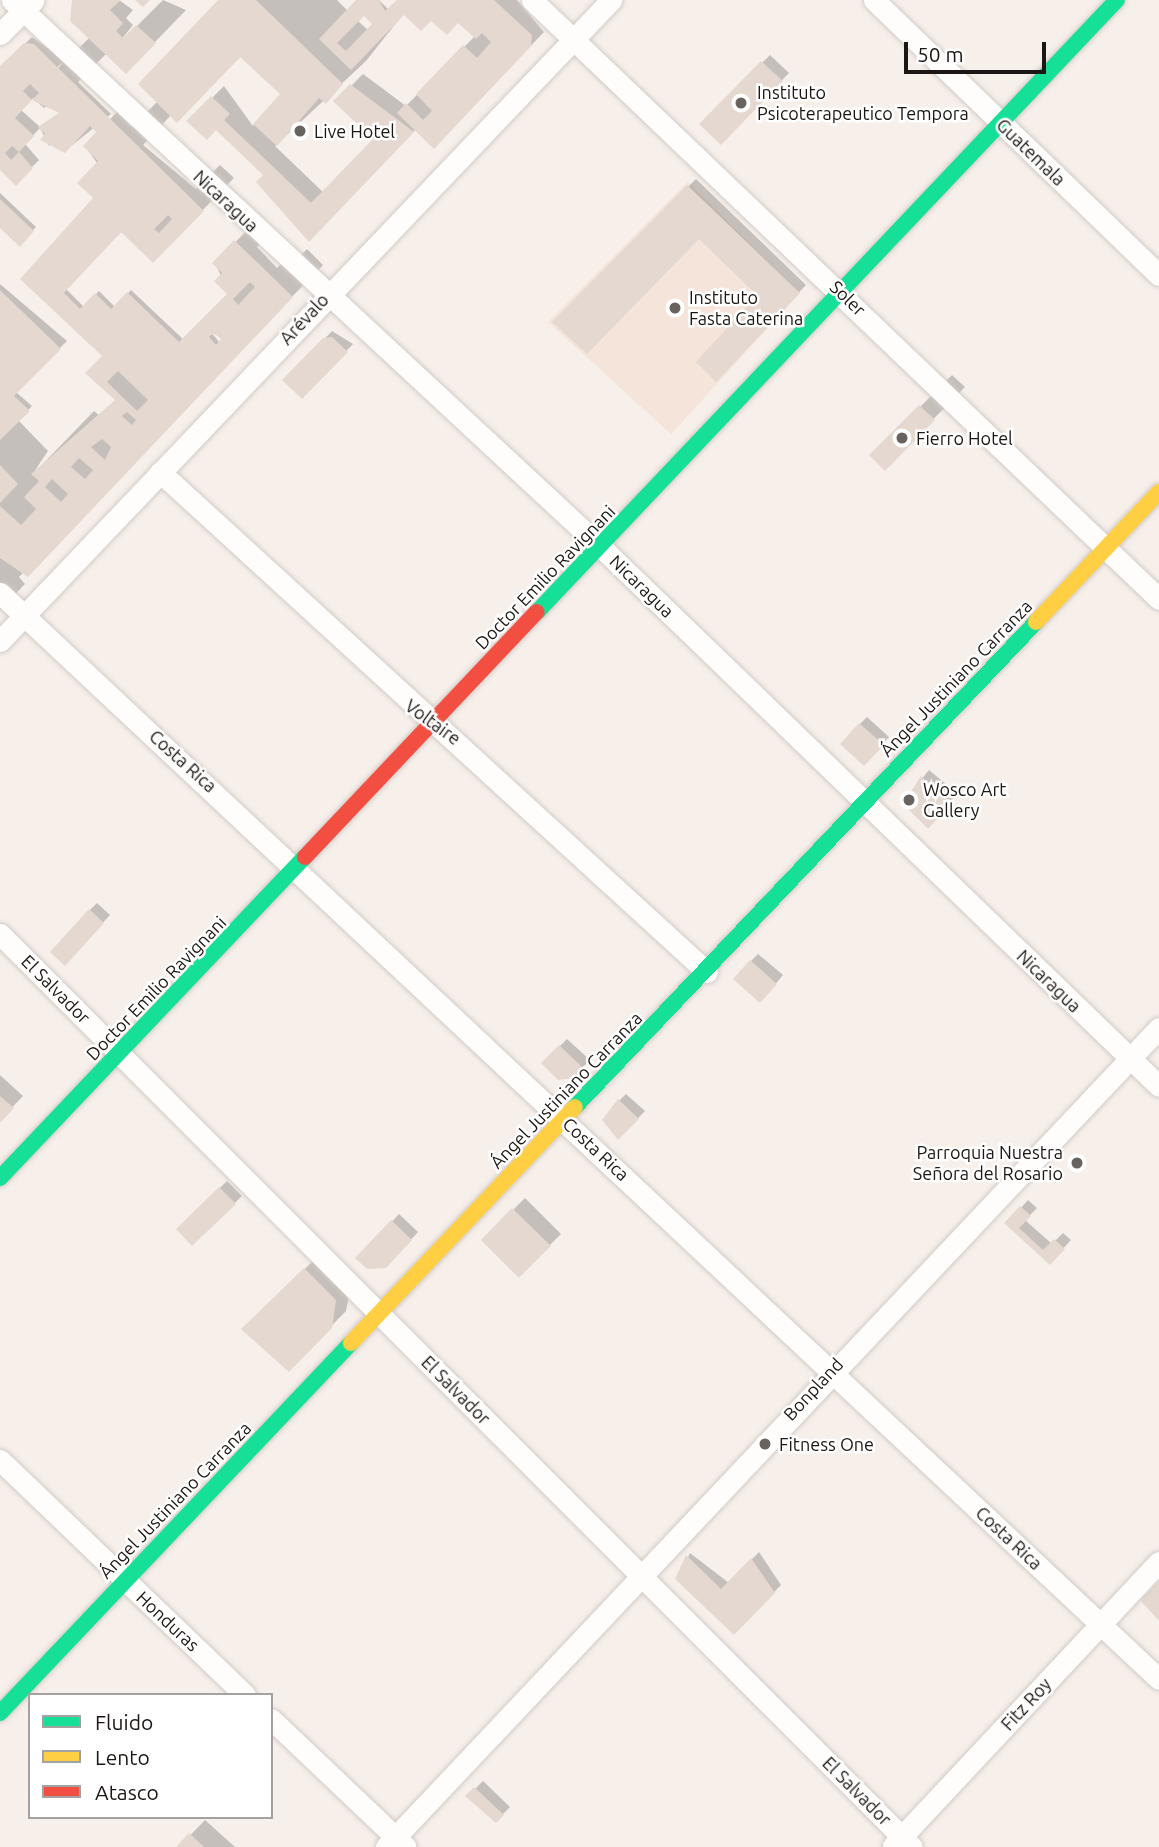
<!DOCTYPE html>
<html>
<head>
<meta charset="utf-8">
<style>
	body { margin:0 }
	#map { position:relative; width:1159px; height:1847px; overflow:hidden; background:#f7efea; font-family:Ubuntu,sans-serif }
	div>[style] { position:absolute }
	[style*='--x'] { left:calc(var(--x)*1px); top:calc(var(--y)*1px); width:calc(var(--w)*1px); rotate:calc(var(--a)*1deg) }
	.built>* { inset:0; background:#f4e4da }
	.shadow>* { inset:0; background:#0003 }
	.building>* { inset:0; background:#e5d8d0 }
	.roads { filter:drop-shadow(0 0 2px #d1cbc7) drop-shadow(0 0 2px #d1cbc7) }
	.street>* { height:21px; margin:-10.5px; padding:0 10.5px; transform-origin:10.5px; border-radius:10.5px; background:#fefdfc }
	.fast>* { height:16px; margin:-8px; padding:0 8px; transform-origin:8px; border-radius:8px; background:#16e098 }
	.slow>* { height:16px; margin:-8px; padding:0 8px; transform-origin:8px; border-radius:8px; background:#ffcf43 }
	.jam>* { height:16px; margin:-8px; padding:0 8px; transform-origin:8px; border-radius:8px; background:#f24e42 }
	.dots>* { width:19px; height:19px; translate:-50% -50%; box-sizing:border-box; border:4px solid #fff; border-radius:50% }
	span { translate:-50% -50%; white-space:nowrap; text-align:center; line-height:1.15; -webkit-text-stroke:5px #fff; paint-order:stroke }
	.poi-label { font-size:18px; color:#1c1714 }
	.left { translate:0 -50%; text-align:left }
	.right { translate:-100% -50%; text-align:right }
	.street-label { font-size:18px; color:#1c1714 }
	.legend { position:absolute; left:28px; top:1693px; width:245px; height:126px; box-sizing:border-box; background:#fff; border:2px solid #a4a2a1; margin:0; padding:9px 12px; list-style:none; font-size:21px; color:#1c1714 }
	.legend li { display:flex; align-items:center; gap:14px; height:35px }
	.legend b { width:35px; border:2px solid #a4a2a1 }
	.scale { position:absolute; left:904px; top:42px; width:142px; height:32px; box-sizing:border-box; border:4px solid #1c1714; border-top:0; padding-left:9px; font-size:21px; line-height:24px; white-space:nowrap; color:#1c1714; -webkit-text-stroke:5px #fff; paint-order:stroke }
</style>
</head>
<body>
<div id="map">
	<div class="built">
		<div style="clip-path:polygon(688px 182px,800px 293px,671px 434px,548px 322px)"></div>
	</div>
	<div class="shadow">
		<div style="clip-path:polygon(evenodd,74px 0,119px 0,133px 10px,126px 18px,133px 25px,113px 50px,163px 0,186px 10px,126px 72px,107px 53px,78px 82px,111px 114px,65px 151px,55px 140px,49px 146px,40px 128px,25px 144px,39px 160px,16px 183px,0 168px,0 69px,32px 37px,66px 61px,90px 37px,74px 0,63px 62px,43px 88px,39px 84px,63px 62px,74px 0,76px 84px,57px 108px,61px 112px,40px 127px,21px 110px,33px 98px,44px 108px,76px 84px)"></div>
		<div style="clip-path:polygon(evenodd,220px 0,337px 0,348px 11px,358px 0,379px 0,389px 10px,399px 0,517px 0,544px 32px,483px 96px,416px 129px,309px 240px,266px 175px,216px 128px,189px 121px,224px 86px,253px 126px,276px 101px,282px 93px,241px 56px,177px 121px,171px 115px,143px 145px,196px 189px,220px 165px,234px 178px,153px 261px,139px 247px,168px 212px,122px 231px,66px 289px,84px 307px,99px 291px,115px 307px,131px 290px,184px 340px,229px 293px,215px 263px,258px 219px,272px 232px,257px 247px,277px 268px,293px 251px,299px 257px,307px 249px,323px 265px,19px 577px,25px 584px,0 610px,0 284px,67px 341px,16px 392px,32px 406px,18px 420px,48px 451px,32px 475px,94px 411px,101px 417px,117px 400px,88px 372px,104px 356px,22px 279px,111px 183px,85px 146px,117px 112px,132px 127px,157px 102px,220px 0,364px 13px,375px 24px,369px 31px,357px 20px,364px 13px,220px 0,404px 13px,459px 21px,475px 36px,406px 106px,363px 74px,336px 101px,376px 139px,324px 193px,275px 146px,366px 61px,404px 13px,220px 0,211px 332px,224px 339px,220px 343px,211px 332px)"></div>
		<div style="clip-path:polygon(770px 55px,789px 73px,721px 143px,702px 124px)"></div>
		<div style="clip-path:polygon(696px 179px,806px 285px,716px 380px,760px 295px,699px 237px,554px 321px)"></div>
		<div style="clip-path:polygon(0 193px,36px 227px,20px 244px,0 226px)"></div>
		<div style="clip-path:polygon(332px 331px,353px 344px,302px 397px,285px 380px)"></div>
		<div style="clip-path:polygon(952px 375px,965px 387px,885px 468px,872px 455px)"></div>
		<div style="clip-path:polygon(867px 717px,889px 737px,864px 764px,860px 724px)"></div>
		<div style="clip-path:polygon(929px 770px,958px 794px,928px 826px,905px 799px)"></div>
		<div style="clip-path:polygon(97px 903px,110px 915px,72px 956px,90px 910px)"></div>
		<div style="clip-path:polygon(758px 954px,783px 975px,767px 994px,751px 961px)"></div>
		<div style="clip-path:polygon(567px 1039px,590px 1060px,574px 1076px,543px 1063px)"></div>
		<div style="clip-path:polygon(0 1075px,23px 1096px,0 1120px)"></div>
		<div style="clip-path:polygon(626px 1094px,645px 1111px,619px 1138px,619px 1101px)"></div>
		<div style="clip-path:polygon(227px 1181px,242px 1196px,192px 1244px,178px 1229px)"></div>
		<div style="clip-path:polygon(525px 1198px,561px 1234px,519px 1276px,483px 1240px)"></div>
		<div style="clip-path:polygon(1028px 1200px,1037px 1208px,1025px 1220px,1052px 1244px,1063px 1233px,1071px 1240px,1050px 1263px,1007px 1223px)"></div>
		<div style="clip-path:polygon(399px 1214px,418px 1232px,393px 1259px,358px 1258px)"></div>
		<div style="clip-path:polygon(320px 1254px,351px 1285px,346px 1311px,288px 1370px,244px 1329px)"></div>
		<div style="clip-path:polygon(759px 1552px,781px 1585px,734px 1633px,678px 1579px,690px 1553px,729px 1583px)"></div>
		<div style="clip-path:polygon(483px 1781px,510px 1807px,496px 1821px,468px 1796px)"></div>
		<div style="clip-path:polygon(205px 1820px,235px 1847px,179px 1847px)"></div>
	</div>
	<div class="building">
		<div style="clip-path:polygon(72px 0,121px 0,110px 10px,123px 23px,116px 31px,123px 38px,136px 25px,156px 43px,126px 74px,70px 21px)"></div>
		<div style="clip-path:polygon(135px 0,150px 0,143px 7px)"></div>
		<div style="clip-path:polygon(218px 0,256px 0,343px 84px,326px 104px,319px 98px,277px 146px,253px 124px,280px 94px,240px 57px,177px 123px,138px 84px)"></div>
		<div style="clip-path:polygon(evenodd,356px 0,379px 0,385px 11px,397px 0,494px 0,532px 35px,531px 46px,434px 149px,397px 113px,406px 103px,423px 120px,432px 111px,416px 94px,463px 45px,477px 58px,491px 42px,482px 33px,476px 39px,458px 23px,447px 35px,431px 21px,421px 31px,404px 15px,351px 70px,319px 39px,356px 0,364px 16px,372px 24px,346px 51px,337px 43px,364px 16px)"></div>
		<div style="clip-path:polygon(evenodd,24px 43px,34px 44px,204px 211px,153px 263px,121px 232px,64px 293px,80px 309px,95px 293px,111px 309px,127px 292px,179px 342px,227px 294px,214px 281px,222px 273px,212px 263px,234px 240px,293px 297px,28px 577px,0 558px,0 506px,21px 525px,36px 509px,24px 497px,39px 481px,31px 474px,115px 400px,85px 373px,102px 356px,20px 279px,93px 198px,77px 183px,98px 161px,83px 146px,96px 132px,90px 126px,65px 153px,40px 140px,45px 134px,38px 127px,59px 113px,32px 100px,39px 93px,30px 84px,23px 91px,32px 100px,15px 118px,34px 136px,19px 152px,12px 146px,5px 153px,11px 160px,19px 152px,33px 168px,16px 186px,0 170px,0 66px,24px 43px,168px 215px,172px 219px,159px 233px,154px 229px,168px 215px,24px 43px,250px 282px,255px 287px,238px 305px,233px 299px,250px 282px,24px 43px,214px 333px,221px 339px,216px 345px,209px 337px,214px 333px,24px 43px,118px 371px,148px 400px,137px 411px,107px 382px,118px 371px,24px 43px,127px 412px,136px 420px,132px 425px,122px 416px,127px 412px,24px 43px,102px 439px,111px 447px,105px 460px,91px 447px,102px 439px,24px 43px,79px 458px,93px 470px,85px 479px,71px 467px,79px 458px,24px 43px,52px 479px,68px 494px,61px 502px,45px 487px,52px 479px)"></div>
		<div style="clip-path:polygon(761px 61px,783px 81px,721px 145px,699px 124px)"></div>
		<div style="clip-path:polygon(350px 84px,414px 132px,309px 242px,256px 182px,263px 175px,216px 130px,207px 140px,186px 121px,211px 96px,230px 114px,224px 120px,311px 203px,373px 139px,333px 101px)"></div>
		<div style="clip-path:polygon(687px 185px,800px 293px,716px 382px,696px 362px,757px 295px,699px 239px,587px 354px,552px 322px)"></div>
		<div style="clip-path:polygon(0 199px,34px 231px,20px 247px,0 228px)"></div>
		<div style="clip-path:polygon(0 290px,61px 349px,14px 396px,30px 411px,0 440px)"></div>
		<div style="clip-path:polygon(332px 337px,348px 352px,302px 399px,282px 380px,323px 338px)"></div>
		<div style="clip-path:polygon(919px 405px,935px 420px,885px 471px,869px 455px)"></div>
		<div style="clip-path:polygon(0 465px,18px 484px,0 503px)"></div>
		<div style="clip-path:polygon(859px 723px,884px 745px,864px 766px,840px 744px)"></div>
		<div style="clip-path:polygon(921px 776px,952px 803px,928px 829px,903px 804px)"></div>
		<div style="clip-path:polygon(89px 909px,104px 923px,65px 966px,50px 952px)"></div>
		<div style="clip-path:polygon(750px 960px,777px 984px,760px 1003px,733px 979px)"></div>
		<div style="clip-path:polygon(559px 1045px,584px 1069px,574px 1078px,558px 1080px,541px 1063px)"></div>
		<div style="clip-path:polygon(0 1096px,14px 1108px,0 1123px)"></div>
		<div style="clip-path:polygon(618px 1099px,639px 1119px,618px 1140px,602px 1120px)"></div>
		<div style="clip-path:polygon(219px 1187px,236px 1204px,192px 1246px,176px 1229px)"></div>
		<div style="clip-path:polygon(1020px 1206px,1031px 1216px,1019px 1228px,1043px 1250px,1054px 1239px,1065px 1249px,1050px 1265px,1004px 1223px)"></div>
		<div style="clip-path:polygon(512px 1208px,551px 1246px,519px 1278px,481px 1240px)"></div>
		<div style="clip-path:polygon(391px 1220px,412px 1240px,386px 1268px,367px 1269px,355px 1258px)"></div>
		<div style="clip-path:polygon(304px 1268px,336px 1300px,332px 1328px,289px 1372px,241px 1329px)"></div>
		<div style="clip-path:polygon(686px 1555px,721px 1589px,751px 1558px,775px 1593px,734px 1635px,675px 1579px)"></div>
		<div style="clip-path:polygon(1159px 1582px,1159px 1621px,1140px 1600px)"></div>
		<div style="clip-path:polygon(474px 1787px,504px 1815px,496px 1823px,465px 1796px)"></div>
		<div style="clip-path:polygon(189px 1833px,204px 1847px,176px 1847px)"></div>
	</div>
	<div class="roads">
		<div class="street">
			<div style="--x:12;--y:0;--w:805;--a:42.89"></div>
			<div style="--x:602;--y:548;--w:774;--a:44.01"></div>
			<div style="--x:532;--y:0;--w:867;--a:43.69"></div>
			<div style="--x:874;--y:0;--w:396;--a:44"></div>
			<div style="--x:0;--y:34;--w:47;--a:-45"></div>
			<div style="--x:160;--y:472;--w:741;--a:42.43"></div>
			<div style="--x:0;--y:593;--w:1588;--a:43.14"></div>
			<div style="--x:0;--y:641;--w:886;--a:-46.37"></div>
			<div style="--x:0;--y:934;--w:1290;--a:45.03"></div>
			<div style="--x:0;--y:1460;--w:339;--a:43.8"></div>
			<div style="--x:271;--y:1719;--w:185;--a:43.5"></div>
			<div style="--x:893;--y:1846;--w:389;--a:-46.9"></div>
			<div style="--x:386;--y:1847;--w:1126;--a:-46.66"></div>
		</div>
		<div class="fast">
			<div style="--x:537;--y:612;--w:843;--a:-46.54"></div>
			<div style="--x:575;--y:1107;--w:669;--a:-46.45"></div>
			<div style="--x:0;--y:1178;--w:443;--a:-46.5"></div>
			<div style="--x:0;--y:1713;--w:510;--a:-46.51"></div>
		</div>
		<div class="slow">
			<div style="--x:1036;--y:622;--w:179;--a:-46.6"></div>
			<div style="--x:351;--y:1343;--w:325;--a:-46.5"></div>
		</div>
		<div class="jam">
			<div style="--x:305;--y:857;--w:337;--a:-46.6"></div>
		</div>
	</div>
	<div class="dots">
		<div style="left:741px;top:103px;background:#69635f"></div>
		<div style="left:300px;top:131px;background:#69635f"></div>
		<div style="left:675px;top:308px;background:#69635f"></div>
		<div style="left:902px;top:438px;background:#69635f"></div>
		<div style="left:909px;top:800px;background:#69635f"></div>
		<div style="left:1077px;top:1163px;background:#69635f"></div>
		<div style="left:765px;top:1444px;background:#69635f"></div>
	</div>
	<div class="poi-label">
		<span class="left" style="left:757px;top:103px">Instituto<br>Psicoterapeutico Tempora</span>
		<span class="left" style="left:314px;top:131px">Live Hotel</span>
		<span class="left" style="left:689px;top:308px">Instituto<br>Fasta Caterina</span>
		<span class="left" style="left:916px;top:438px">Fierro Hotel</span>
		<span class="left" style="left:923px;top:800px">Wosco Art<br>Gallery</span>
		<span class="right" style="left:1063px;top:1163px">Parroquia Nuestra<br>Señora del Rosario</span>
		<span class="left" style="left:779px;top:1444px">Fitness One</span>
	</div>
	<div class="street-label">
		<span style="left:1031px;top:152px;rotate:44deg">Guatemala</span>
		<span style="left:226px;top:201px;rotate:43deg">Nicaragua</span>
		<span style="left:848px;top:298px;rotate:44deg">Soler</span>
		<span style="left:304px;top:319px;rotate:-47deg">Arévalo</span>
		<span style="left:545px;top:577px;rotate:-46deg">Doctor Emilio Ravignani</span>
		<span style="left:642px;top:586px;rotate:44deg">Nicaragua</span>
		<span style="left:956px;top:678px;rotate:-46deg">Ángel Justiniano Carranza</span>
		<span style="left:433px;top:722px;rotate:36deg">Voltaire</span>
		<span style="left:183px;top:761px;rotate:42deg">Costa Rica</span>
		<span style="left:1049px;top:981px;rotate:44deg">Nicaragua</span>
		<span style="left:156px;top:988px;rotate:-46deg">Doctor Emilio Ravignani</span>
		<span style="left:56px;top:989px;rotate:45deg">El Salvador</span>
		<span style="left:566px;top:1090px;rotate:-46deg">Ángel Justiniano Carranza</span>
		<span style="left:596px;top:1149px;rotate:43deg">Costa Rica</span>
		<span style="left:813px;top:1389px;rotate:-47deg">Bonpland</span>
		<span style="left:456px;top:1390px;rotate:45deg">El Salvador</span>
		<span style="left:175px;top:1500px;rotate:-46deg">Ángel Justiniano Carranza</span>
		<span style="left:1009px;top:1538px;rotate:43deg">Costa Rica</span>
		<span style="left:168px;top:1621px;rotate:43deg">Honduras</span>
		<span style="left:1026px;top:1704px;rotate:-47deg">Fitz Roy</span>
		<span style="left:857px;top:1791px;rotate:45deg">El Salvador</span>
	</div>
	<ul class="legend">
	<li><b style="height:9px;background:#16e098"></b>Fluido</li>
	<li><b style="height:9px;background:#ffcf43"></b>Lento</li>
	<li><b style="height:9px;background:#f24e42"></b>Atasco</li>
	</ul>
	<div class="scale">50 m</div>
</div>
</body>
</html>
